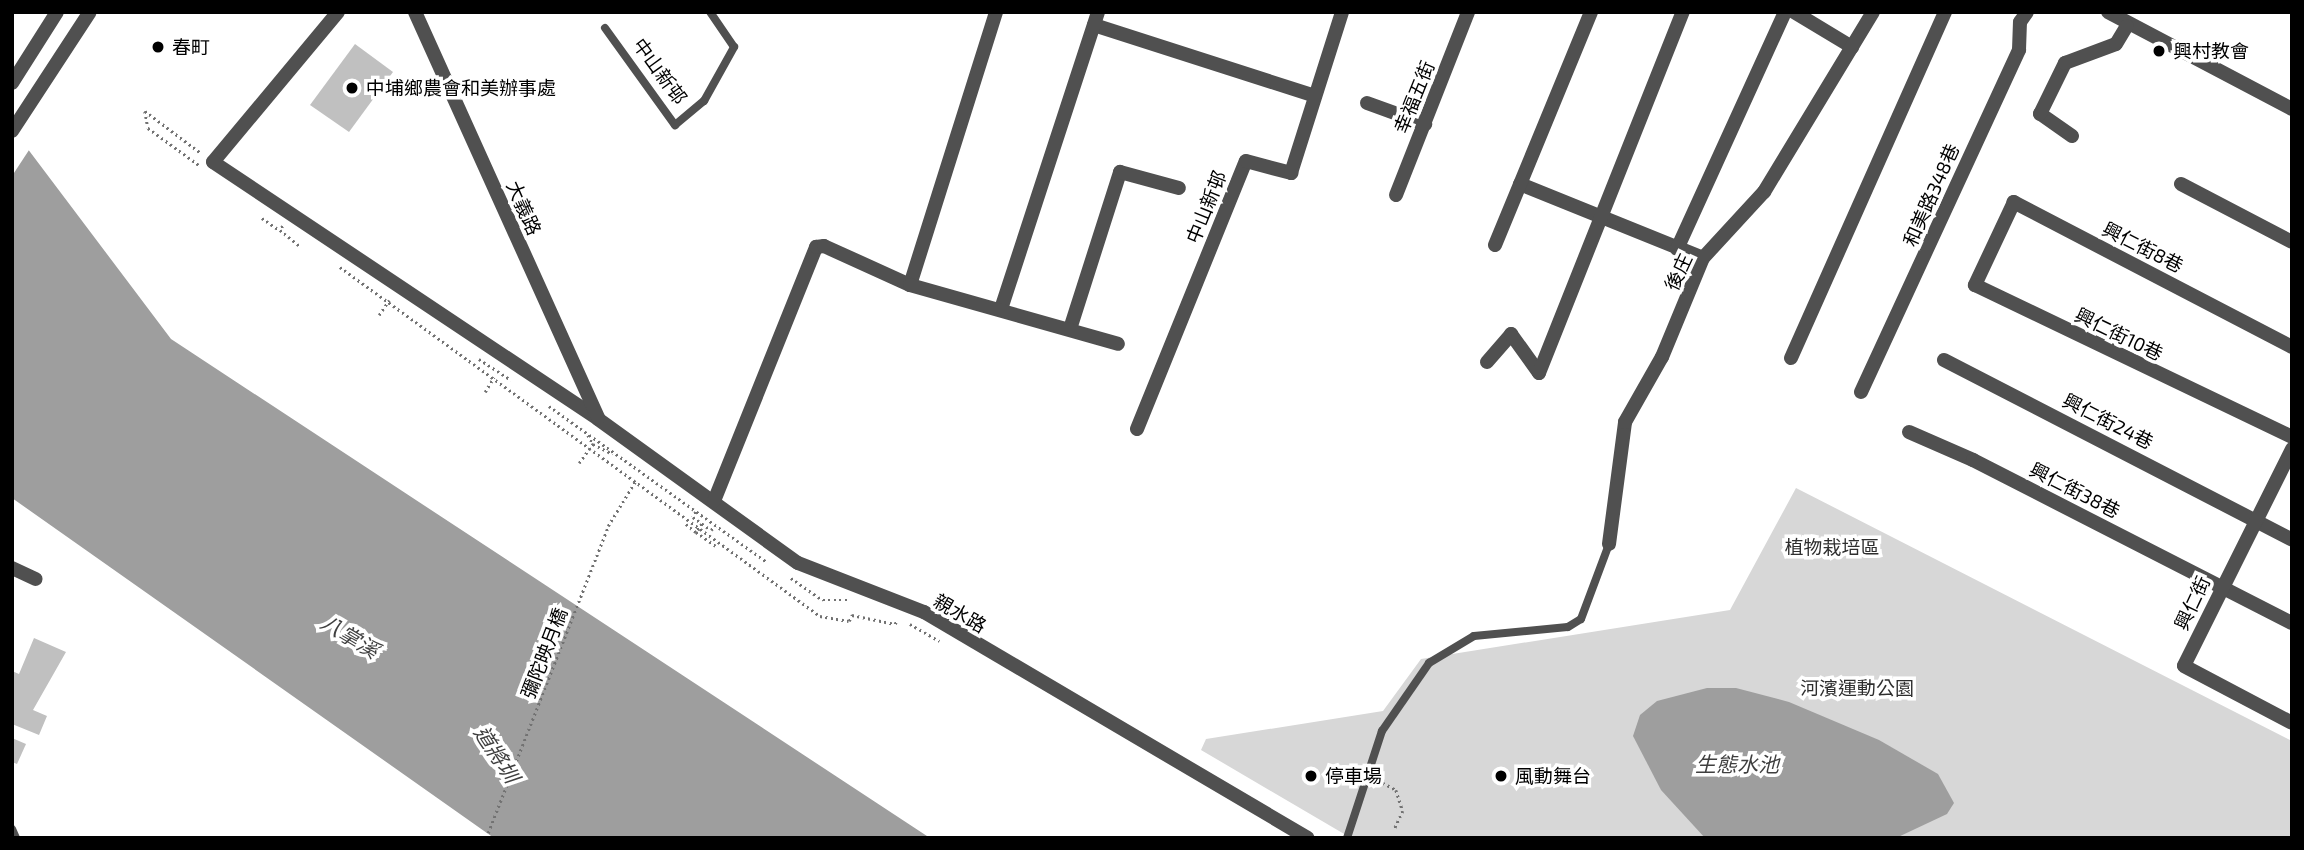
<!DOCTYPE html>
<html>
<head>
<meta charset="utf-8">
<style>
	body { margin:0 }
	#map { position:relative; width:2304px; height:850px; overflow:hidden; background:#fff; font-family:"Exo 2","Noto Sans TC",sans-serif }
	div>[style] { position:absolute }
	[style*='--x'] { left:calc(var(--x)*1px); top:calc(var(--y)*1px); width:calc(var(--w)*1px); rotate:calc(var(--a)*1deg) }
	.green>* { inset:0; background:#d7d7d7 }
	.water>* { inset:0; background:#9e9e9e }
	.pier>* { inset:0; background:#fff }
	.building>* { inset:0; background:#c0c0c0 }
	.path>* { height:2.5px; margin-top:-1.25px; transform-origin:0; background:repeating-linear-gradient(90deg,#727272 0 2px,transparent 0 5.5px) }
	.service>* { height:8px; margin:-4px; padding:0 4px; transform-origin:4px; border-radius:4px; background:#505050 }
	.minor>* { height:14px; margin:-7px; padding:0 7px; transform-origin:7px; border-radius:7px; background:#505050 }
	.tertiary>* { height:14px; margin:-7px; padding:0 7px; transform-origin:7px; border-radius:7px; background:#505050 }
	.dots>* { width:19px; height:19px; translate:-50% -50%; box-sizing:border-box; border:4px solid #fff; border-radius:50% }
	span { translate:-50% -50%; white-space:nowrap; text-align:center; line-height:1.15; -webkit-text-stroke:7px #fff; paint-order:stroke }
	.poi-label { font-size:19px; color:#000 }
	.left { translate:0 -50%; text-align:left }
	.street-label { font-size:19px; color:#000 }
	.park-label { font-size:19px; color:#2e2e2e }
	.water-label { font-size:21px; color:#3f3f3f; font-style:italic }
	.frame { position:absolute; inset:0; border:14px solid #000; pointer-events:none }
</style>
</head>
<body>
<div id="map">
	<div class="green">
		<div style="clip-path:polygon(1796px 488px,2292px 741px,2292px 838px,1351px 838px,1201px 750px,1206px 739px,1383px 711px,1421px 659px,1730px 610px)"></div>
	</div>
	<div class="water">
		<div style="clip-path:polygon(12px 128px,171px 339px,930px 838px,494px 838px,12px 498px)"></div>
		<div style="clip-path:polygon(1707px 688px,1736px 688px,1789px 702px,1879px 740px,1938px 774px,1954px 803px,1947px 814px,1896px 838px,1705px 838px,1661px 790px,1633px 736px,1640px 715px,1657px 701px)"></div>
	</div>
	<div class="pier">
		<div style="clip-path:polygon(12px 124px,31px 147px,12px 176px)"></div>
	</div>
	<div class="building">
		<div style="clip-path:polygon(355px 44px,393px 72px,349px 132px,310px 105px)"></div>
		<div style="clip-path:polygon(34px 638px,66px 652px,33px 710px,47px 716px,39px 735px,12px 724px,12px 671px,19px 674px)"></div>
		<div style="clip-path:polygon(12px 738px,26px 744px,17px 764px,12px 762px)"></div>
	</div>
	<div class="path">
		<div style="--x:145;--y:111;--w:70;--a:36.9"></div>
		<div style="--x:145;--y:111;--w:17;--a:80"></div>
		<div style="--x:148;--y:128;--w:63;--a:36"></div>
		<div style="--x:262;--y:218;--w:21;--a:35"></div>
		<div style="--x:283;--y:226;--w:5;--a:127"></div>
		<div style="--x:280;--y:230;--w:26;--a:39"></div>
		<div style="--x:340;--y:267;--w:593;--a:36.02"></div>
		<div style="--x:820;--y:616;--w:29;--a:10"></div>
		<div style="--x:849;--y:621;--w:7;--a:-63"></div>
		<div style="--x:852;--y:615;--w:44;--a:11.8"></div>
		<div style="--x:895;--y:624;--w:5;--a:-68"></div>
		<div style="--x:379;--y:315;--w:18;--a:-56"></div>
		<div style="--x:479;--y:359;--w:38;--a:33"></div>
		<div style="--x:485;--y:392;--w:17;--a:-59"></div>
		<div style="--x:549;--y:406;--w:269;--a:35.6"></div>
		<div style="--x:588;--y:435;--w:10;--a:61"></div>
		<div style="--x:579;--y:463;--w:24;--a:-54"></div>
		<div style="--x:593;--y:444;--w:22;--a:27"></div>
		<div style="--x:696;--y:512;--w:6;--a:121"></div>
		<div style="--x:693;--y:517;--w:22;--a:36"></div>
		<div style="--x:711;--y:530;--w:6;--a:-45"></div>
		<div style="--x:686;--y:524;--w:13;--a:39"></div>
		<div style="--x:702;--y:524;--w:10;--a:127"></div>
		<div style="--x:696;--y:532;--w:24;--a:35"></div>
		<div style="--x:791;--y:578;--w:39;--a:35"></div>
		<div style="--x:823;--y:600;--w:25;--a:0"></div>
		<div style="--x:910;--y:624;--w:34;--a:30"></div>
		<div style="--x:1378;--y:780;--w:21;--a:29"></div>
		<div style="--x:1396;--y:790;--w:22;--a:72"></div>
		<div style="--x:1403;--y:811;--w:21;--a:115"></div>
		<div style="--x:486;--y:838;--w:335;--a:-68.6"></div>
		<div style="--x:608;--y:526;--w:52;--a:-58.5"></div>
	</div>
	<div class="service">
		<div style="--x:605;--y:28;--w:120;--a:54.2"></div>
		<div style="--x:675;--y:125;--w:38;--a:-40"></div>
		<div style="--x:704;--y:101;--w:62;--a:-60.9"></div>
		<div style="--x:734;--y:47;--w:42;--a:-124.4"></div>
		<div style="--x:12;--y:829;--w:10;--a:66"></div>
		<div style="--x:1347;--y:838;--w:113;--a:-71.9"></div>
		<div style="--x:1382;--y:731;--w:83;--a:-55.3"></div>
		<div style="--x:1429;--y:663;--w:52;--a:-31"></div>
		<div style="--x:1474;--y:636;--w:94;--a:-5.5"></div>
		<div style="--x:1568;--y:627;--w:15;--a:-32"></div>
		<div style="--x:1581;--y:619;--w:80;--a:-69.5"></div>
	</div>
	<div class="minor">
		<div style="--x:338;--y:12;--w:195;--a:129.8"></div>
		<div style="--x:213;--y:162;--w:463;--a:33.7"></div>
		<div style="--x:598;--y:419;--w:246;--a:35.8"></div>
		<div style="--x:798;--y:563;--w:135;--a:21.3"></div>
		<div style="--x:924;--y:612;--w:445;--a:30.5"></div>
		<div style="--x:415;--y:12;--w:445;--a:65.7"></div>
		<div style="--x:1794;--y:12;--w:68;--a:31.1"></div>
		<div style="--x:2108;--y:12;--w:208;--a:27.8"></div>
		<div style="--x:1094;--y:25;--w:232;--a:17.8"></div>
		<div style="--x:1367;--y:103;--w:62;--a:19.9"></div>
		<div style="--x:2072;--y:136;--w:39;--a:-145"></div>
		<div style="--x:2040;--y:114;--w:57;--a:-63.9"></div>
		<div style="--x:2065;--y:63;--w:54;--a:-20.4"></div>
		<div style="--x:2116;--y:44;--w:21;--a:-59"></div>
		<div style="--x:1520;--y:184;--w:197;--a:22"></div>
		<div style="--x:2181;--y:184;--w:125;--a:27.6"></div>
		<div style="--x:1396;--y:195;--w:197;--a:-68.5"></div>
		<div style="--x:1495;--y:245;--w:252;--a:-67.6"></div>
		<div style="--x:1677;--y:249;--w:260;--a:-65.5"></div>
		<div style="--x:910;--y:285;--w:286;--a:-72.5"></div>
		<div style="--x:1001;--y:309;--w:312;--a:-71.9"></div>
		<div style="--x:1070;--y:329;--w:165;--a:-72.3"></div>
		<div style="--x:1120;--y:172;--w:61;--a:15.2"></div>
		<div style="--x:2292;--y:347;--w:314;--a:-152.5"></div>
		<div style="--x:2014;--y:202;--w:92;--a:115.2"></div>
		<div style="--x:1975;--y:285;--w:352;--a:25.6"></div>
		<div style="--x:1791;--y:358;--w:379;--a:-66"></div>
		<div style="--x:1944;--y:360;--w:392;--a:27.3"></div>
		<div style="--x:1487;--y:362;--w:37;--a:-49"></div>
		<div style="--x:1511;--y:334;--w:48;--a:54.3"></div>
		<div style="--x:1539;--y:373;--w:389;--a:-68.3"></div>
		<div style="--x:1861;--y:392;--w:377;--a:-65.2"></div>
		<div style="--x:2019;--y:50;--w:28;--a:-88"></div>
		<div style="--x:2020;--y:22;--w:12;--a:-55"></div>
		<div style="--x:1137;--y:429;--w:289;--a:-67.9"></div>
		<div style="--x:1246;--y:161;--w:47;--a:14.9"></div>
		<div style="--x:1291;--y:173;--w:169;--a:-72.4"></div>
		<div style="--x:1909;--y:432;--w:70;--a:23.6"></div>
		<div style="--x:1973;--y:460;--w:358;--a:27.1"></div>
		<div style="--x:2292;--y:449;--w:242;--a:116.5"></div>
		<div style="--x:2184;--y:666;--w:122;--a:27.8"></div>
		<div style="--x:714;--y:501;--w:274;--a:-68.1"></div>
		<div style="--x:816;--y:247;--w:8;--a:-7"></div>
		<div style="--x:824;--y:246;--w:94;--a:24.4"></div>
		<div style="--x:910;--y:285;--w:216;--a:15.8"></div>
		<div style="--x:1609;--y:544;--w:123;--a:-82.5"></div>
		<div style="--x:1625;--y:422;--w:75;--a:-60.4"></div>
		<div style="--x:1662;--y:357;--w:107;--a:-67.5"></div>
		<div style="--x:1703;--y:258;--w:90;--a:-47.3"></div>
		<div style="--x:1764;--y:192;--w:210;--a:-58.8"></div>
		<div style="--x:12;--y:568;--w:26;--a:25"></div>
	</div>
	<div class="tertiary">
		<div style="--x:12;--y:83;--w:84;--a:-57.6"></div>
		<div style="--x:12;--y:131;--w:142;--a:-56.8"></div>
	</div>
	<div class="dots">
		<div style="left:158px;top:47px;background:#000"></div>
		<div style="left:2159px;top:51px;background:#000"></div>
		<div style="left:352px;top:88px;background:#000"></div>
		<div style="left:1311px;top:776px;background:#000"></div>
		<div style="left:1501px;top:776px;background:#000"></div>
	</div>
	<div class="poi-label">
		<span class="left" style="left:172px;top:47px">春町</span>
		<span class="left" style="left:2173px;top:51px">興村教會</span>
		<span class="left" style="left:366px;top:88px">中埔鄉農會和美辦事處</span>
		<span class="left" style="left:1325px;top:776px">停車場</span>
		<span class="left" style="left:1515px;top:776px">風動舞台</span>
	</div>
	<div class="street-label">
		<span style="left:660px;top:71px;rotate:54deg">中山新邨</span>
		<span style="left:1414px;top:97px;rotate:-68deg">幸福五街</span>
		<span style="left:1931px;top:195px;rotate:-66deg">和美路348巷</span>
		<span style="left:1206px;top:207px;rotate:-68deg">中山新邨</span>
		<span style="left:524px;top:208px;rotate:66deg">大義路</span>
		<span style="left:2143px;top:247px;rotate:27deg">興仁街8巷</span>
		<span style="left:1678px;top:272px;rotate:-65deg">後庄</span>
		<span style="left:2119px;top:334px;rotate:26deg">興仁街10巷</span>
		<span style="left:2108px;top:421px;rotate:27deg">興仁街24巷</span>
		<span style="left:2075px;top:490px;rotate:27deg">興仁街38巷</span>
		<span style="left:2192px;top:603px;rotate:-65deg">興仁街</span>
		<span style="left:960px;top:613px;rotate:30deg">親水路</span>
		<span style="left:544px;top:653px;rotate:-69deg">彌陀映月橋</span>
	</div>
	<div class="park-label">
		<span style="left:1832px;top:547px">植物栽培區</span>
		<span style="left:1857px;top:688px">河濱運動公園</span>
	</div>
	<div class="water-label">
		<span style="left:350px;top:636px;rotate:31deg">八掌溪</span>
		<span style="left:497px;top:754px;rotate:57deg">道將圳</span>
		<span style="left:1737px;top:764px">生態水池</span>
	</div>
	<div class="frame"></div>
</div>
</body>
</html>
